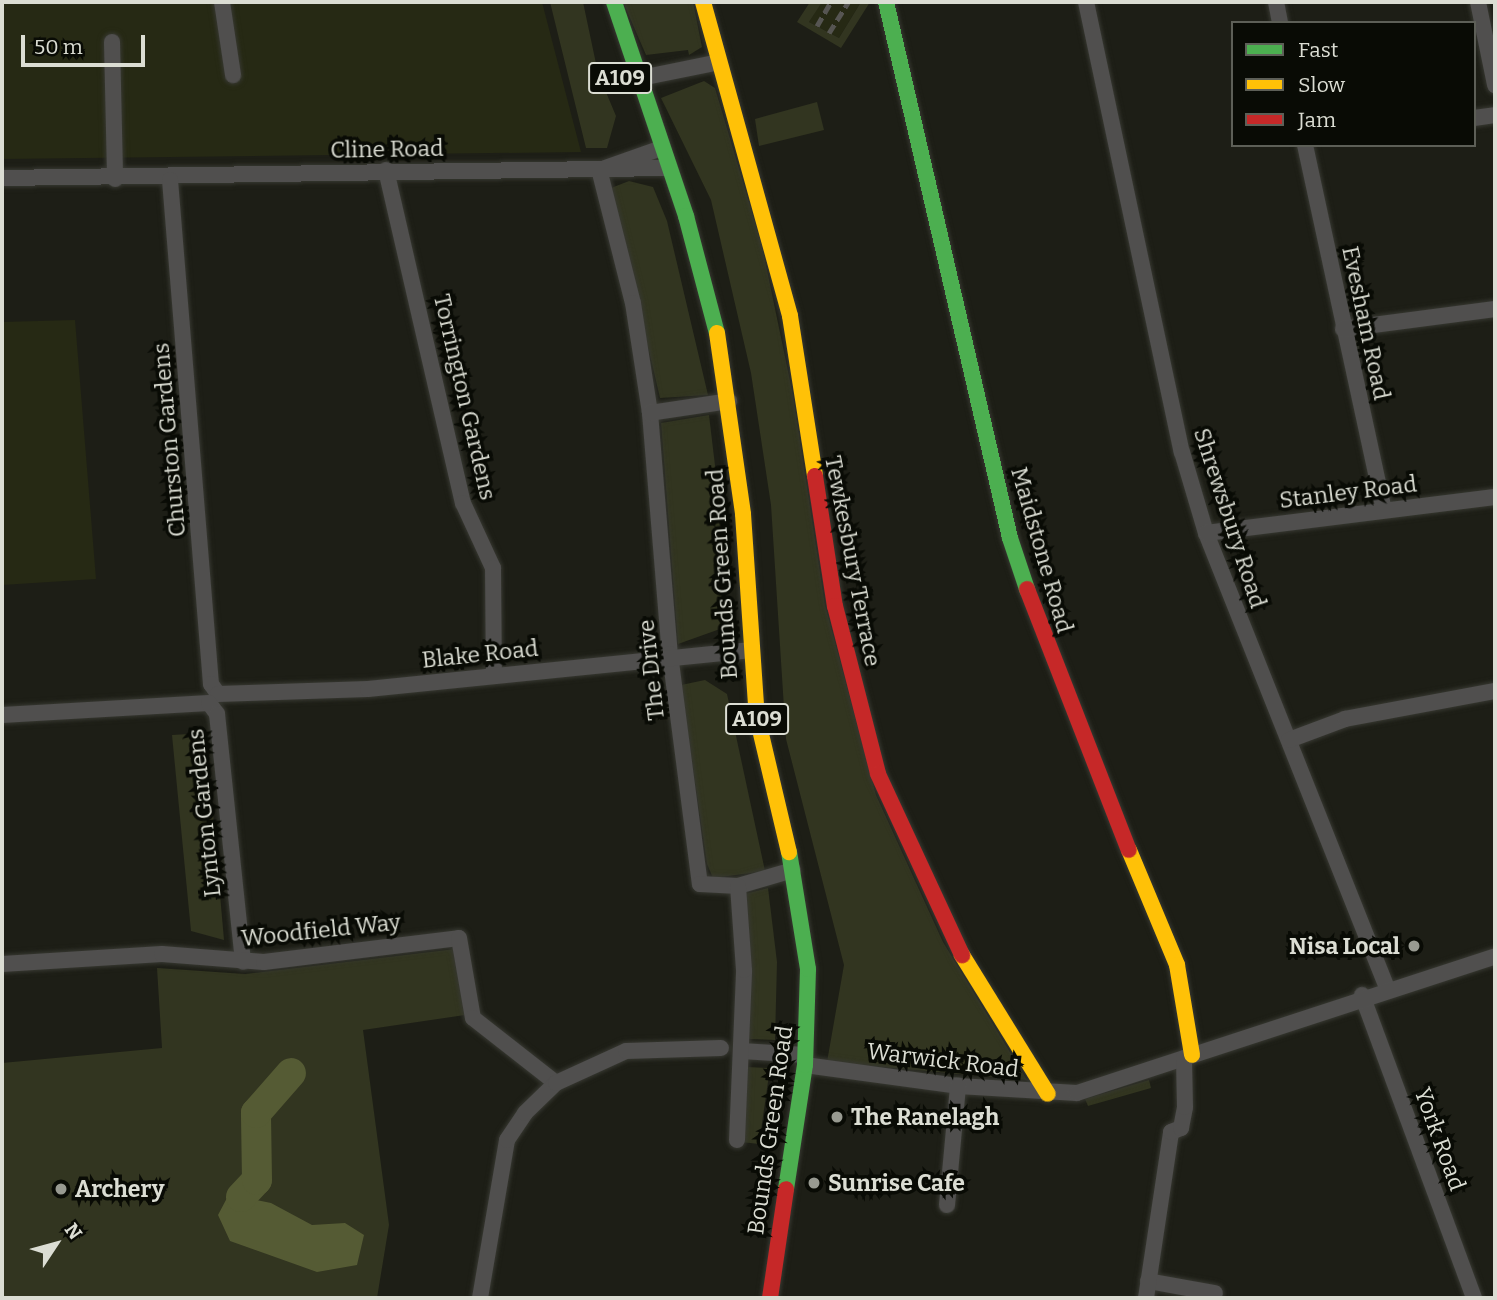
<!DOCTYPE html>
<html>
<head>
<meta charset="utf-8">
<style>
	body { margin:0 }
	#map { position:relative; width:1497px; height:1300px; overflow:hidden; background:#1d1e16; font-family:Bitter,serif }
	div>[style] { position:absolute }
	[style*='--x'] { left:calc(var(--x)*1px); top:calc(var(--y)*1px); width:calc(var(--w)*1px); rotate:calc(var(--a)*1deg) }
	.built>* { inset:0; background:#262914 }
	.green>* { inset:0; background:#323520 }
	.water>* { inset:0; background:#555b34 }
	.river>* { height:30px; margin:-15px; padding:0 15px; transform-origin:15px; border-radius:15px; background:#555b34 }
	.roads { filter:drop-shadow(0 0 2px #373831) drop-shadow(0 0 2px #373831) }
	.street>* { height:16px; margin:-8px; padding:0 8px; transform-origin:8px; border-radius:8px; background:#504f4e }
	.fast>* { height:16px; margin:-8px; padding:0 8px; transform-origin:8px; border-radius:8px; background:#4caf50 }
	.slow>* { height:16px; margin:-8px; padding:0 8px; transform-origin:8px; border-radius:8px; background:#ffc107 }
	.jam>* { height:16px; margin:-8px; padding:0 8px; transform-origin:8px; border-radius:8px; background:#c62828 }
	.rail>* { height:5px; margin-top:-2.5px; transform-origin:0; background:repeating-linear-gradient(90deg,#565552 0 10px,transparent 0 15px) }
	.dots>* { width:19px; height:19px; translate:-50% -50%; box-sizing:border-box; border:4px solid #090b05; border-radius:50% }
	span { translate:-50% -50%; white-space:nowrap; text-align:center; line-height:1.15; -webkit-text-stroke:7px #090b05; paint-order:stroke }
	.shield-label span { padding:2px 5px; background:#090b05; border:2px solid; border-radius:5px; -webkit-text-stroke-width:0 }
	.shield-label { font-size:21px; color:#dbddd3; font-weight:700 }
	.street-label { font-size:23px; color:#dbddd3 }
	.poi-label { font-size:23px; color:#dbddd3; font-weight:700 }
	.right { translate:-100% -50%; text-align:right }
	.left { translate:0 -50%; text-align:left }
	.frame { position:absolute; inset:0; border:4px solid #dbddd3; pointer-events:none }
	.legend { position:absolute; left:1231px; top:21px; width:245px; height:126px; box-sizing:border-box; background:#090b05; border:2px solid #5d5f57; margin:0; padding:9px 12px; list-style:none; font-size:21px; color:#dbddd3 }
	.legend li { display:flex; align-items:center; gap:14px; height:35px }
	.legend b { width:35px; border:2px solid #5d5f57 }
	.north { position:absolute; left:21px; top:1209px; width:70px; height:70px; -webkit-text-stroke:5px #090b05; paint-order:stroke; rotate:54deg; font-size:19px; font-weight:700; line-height:28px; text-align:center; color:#dbddd3 }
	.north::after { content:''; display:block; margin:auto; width:24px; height:32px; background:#dbddd3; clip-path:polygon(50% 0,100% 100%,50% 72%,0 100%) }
	.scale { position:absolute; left:21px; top:35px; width:124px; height:32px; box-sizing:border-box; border:4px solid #dbddd3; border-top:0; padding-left:9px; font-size:21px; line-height:24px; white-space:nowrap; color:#dbddd3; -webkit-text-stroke:5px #090b05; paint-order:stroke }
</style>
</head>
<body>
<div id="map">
	<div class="built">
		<div style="clip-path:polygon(2px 2px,542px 2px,581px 152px,2px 159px)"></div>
		<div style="clip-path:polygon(821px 2px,861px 2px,839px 38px,809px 22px)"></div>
		<div style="clip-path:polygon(75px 320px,96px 579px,2px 585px,2px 322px)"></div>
	</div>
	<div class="green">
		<div style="clip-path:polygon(550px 2px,583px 2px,598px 73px,616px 116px,607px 148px,586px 148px)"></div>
		<div style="clip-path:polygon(623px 2px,693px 2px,702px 47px,689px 55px,688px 50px,646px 55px)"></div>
		<div style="clip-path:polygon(810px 2px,822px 2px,809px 22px,839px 38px,861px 2px,870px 2px,841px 48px,797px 22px)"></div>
		<div style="clip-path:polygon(704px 81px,715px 88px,762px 246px,793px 395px,825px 605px,876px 795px,943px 942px,1027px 1080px,827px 1062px,844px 965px,786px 739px,771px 505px,751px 373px,711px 200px,661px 98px)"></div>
		<div style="clip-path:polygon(817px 102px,824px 130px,759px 146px,755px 119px)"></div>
		<div style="clip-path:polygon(629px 181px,653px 187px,667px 221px,708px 395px,660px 398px,611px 188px)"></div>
		<div style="clip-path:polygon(709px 415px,724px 541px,724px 619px,720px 629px,678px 644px,661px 423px)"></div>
		<div style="clip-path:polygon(705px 680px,727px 694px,765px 871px,713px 878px,707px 864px,681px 685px)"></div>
		<div style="clip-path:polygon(206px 733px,224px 940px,191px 931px,172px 735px)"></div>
		<div style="clip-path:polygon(768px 888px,777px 962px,775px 1040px,749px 1039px,745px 894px)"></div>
		<div style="clip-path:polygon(455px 949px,465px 1015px,363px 1030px,389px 1225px,377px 1298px,2px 1298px,2px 1063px,162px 1048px,157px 968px,245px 974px)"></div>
		<div style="clip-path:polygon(747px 1067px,770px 1068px,759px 1144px,741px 1142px)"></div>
		<div style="clip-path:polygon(1149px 1080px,1151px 1088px,1088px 1106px,1085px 1099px)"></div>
	</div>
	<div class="water">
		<div style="clip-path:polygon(241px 1197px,271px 1203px,312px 1225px,345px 1223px,364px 1235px,357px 1265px,317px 1272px,230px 1241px,218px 1215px,227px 1198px)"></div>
	</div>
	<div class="river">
		<div style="--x:241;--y:1197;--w:23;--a:-47"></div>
		<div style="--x:257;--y:1180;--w:67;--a:-90.9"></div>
		<div style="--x:256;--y:1113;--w:53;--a:-48.8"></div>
	</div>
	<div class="roads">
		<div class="street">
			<div style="--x:222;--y:2;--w:74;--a:81.4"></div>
			<div style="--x:1086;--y:2;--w:460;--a:78"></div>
			<div style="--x:1182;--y:452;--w:84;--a:73.5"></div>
			<div style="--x:1206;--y:533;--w:489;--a:68.3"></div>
			<div style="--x:1276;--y:2;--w:21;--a:79"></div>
			<div style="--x:1478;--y:2;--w:85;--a:78.4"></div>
			<div style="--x:112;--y:42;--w:137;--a:88.7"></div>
			<div style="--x:621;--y:82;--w:100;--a:-11.5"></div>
			<div style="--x:1474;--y:118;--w:21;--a:-8"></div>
			<div style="--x:1305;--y:145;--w:372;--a:77.8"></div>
			<div style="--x:605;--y:168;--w:57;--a:-19.4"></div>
			<div style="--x:599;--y:169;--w:138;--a:75.8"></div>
			<div style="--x:633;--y:303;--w:111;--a:81.2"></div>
			<div style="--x:650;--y:413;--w:242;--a:85.3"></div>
			<div style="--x:670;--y:654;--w:232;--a:82.6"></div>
			<div style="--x:700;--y:884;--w:38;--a:3"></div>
			<div style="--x:738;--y:886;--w:57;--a:-16.2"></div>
			<div style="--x:386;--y:170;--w:342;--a:77"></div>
			<div style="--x:463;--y:503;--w:72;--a:65.2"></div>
			<div style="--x:493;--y:568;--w:108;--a:89.5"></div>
			<div style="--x:2;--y:178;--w:665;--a:-0.86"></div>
			<div style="--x:170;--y:180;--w:506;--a:85.35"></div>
			<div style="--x:211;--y:684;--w:12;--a:55"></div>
			<div style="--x:218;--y:694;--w:150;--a:-1.9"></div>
			<div style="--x:368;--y:689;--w:383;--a:-5.8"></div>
			<div style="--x:1343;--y:329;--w:153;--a:-7.5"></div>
			<div style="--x:650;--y:413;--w:80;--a:-8.6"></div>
			<div style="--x:1206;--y:533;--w:291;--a:-7.1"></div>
			<div style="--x:2;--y:715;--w:207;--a:-3.3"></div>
			<div style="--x:209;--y:703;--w:14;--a:54"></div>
			<div style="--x:217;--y:714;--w:249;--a:84"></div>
			<div style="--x:1289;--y:740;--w:60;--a:-20.6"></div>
			<div style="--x:1345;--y:719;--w:153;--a:-10.6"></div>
			<div style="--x:2;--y:964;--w:160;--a:-3.6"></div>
			<div style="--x:162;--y:954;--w:102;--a:4.5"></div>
			<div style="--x:264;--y:962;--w:196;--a:-7"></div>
			<div style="--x:459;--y:938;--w:81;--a:80.1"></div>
			<div style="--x:473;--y:1018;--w:105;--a:38.1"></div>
			<div style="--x:1362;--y:995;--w:323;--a:69.7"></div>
			<div style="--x:742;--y:1051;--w:63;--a:3.6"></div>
			<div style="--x:805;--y:1065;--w:154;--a:7.8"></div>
			<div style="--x:958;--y:1086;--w:119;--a:3.4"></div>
			<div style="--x:1077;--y:1093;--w:440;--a:-18.1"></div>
			<div style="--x:737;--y:1140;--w:170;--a:-87.6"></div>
			<div style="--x:744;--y:970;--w:84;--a:-94.1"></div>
			<div style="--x:947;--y:1205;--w:120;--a:-84.7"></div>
			<div style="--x:1148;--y:1281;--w:68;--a:10.2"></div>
			<div style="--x:480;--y:1298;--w:160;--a:-80.3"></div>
			<div style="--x:507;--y:1140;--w:32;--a:-56"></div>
			<div style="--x:525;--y:1113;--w:43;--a:-44.1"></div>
			<div style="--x:556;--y:1083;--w:77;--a:-24.6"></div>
			<div style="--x:626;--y:1051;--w:95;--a:-1.8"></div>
			<div style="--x:1146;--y:1298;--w:168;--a:-81.4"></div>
			<div style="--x:1171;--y:1132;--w:11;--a:-22"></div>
			<div style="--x:1181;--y:1128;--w:21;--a:-79"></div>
			<div style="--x:1185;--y:1107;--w:49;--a:-91.2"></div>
		</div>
		<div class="fast">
			<div style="--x:614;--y:2;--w:226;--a:71.4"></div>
			<div style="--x:686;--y:216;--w:121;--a:75.2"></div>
			<div style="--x:886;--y:2;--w:550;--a:76.97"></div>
			<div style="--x:1010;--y:538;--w:54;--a:71.6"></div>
			<div style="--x:786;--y:1189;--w:125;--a:-81.3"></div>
			<div style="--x:805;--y:1065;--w:96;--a:-88.2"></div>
			<div style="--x:808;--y:969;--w:119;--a:-99.2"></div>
		</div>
		<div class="slow">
			<div style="--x:703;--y:2;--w:326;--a:74.5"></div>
			<div style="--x:790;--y:316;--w:162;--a:81.1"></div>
			<div style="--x:717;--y:333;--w:183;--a:81.8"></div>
			<div style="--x:743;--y:514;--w:203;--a:86.1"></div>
			<div style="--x:757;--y:717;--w:139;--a:76.7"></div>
			<div style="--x:1129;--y:850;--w:125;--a:67.3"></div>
			<div style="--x:1177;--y:965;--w:91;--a:80.5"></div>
			<div style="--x:962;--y:955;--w:163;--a:58.3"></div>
		</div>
		<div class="jam">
			<div style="--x:815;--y:476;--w:132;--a:81.3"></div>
			<div style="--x:835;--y:606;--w:173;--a:75.6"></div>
			<div style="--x:878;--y:774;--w:200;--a:65.1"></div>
			<div style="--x:1027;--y:589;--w:280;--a:68.7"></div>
			<div style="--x:770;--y:1298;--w:110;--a:-81.6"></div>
		</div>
	</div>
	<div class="rail">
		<div style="--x:817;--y:26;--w:28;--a:-60"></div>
		<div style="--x:829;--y:33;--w:36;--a:-58"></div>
	</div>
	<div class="dots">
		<div style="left:1414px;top:946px;background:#989a91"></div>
		<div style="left:837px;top:1117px;background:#989a91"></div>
		<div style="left:814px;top:1183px;background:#989a91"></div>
		<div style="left:61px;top:1189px;background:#989a91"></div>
	</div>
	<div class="shield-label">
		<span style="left:620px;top:78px">A109</span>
		<span style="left:757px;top:719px">A109</span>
	</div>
	<div class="street-label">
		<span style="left:387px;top:149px;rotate:-1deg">Cline Road</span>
		<span style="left:1366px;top:323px;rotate:78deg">Evesham Road</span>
		<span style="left:465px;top:397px;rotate:77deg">Torrington Gardens</span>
		<span style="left:169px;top:440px;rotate:-95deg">Churston Gardens</span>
		<span style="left:1348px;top:492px;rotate:-7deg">Stanley Road</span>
		<span style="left:1230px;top:518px;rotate:72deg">Shrewsbury Road</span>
		<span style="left:1042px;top:550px;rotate:74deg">Maidstone Road</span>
		<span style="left:853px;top:561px;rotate:79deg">Tewkesbury Terrace</span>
		<span style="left:722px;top:574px;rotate:-94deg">Bounds Green Road</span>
		<span style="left:480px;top:654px;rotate:-6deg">Blake Road</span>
		<span style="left:651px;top:670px;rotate:-96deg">The Drive</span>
		<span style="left:204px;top:813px;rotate:-96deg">Lynton Gardens</span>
		<span style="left:321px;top:930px;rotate:-6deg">Woodfield Way</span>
		<span style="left:943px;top:1060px;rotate:7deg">Warwick Road</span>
		<span style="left:770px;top:1130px;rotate:-82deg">Bounds Green Road</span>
		<span style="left:1440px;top:1139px;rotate:70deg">York Road</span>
	</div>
	<div class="poi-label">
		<span class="right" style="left:1400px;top:946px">Nisa Local</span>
		<span class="left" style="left:851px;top:1117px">The Ranelagh</span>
		<span class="left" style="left:828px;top:1183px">Sunrise Cafe</span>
		<span class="left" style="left:75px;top:1189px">Archery</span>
	</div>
	<div class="frame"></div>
	<ul class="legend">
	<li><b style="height:9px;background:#4caf50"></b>Fast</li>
	<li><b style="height:9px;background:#ffc107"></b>Slow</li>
	<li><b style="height:9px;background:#c62828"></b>Jam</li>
	</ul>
	<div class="north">N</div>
	<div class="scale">50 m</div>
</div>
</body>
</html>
